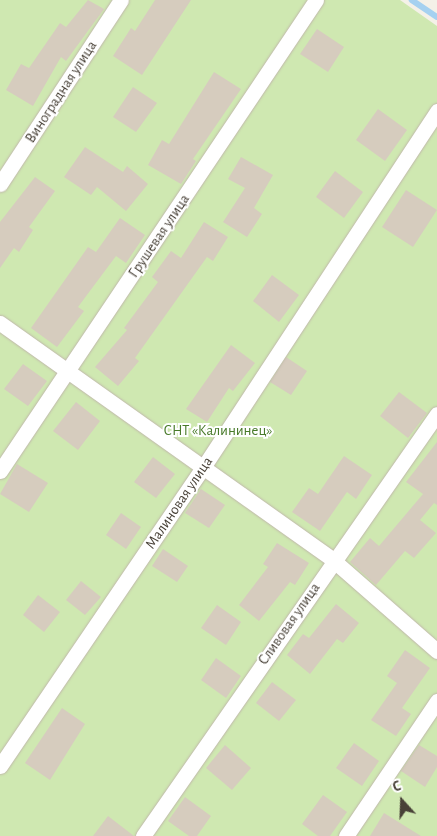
<!DOCTYPE html>
<html>
<head>
<meta charset="utf-8">
<style>
	body { margin:0 }
	#map { position:relative; width:437px; height:836px; overflow:hidden; background:#f4f1e8; font-family:"Alegreya Sans",sans-serif }
	div>[style] { position:absolute }
	[style*='--x'] { left:calc(var(--x)*1px); top:calc(var(--y)*1px); width:calc(var(--w)*1px); rotate:calc(var(--a)*1deg) }
	.green>* { inset:0; background:#cfe8b1 }
	.stream>* { height:5.5px; margin:-2.75px; padding:0 2.75px; transform-origin:2.75px; border-radius:2.75px; background:#a5d1f0 }
	.building>* { inset:0; background:#d6ccbe }
	.roads { filter:drop-shadow(0 0 1px #c0b8ab) drop-shadow(0 0 1px #c0b8ab) }
	.minor>* { height:15px; margin:-7.5px; padding:0 7.5px; transform-origin:7.5px; border-radius:7.5px; background:#fff }
	span { translate:-50% -50%; white-space:nowrap; text-align:center; line-height:1.15; -webkit-text-stroke:4px #fff; paint-order:stroke }
	.street-label { font-size:15px; color:#484137 }
	.park-label { font-size:15px; color:#487a2a }
	.north { position:absolute; left:377px; top:776px; width:50px; height:50px; -webkit-text-stroke:4px #fff; paint-order:stroke; rotate:340deg; font-size:14px; font-weight:700; line-height:20px; text-align:center; color:#484137 }
	.north::after { content:''; display:block; margin:auto; width:18px; height:22px; background:#484137; clip-path:polygon(50% 0,100% 100%,50% 72%,0 100%) }
</style>
</head>
<body>
<div id="map">
	<div class="green">
		<div style="clip-path:polygon(0 0,400px 0,437px 26px,437px 836px,0 836px)"></div>
	</div>
	<div class="stream">
		<div style="--x:412;--y:0;--w:30;--a:34"></div>
	</div>
	<div class="building">
		<div style="clip-path:polygon(88px 0,104px 9px,66px 61px,61px 57px,33px 106px,6px 90px,21px 64px,29px 68px,60px 23px,66px 27px)"></div>
		<div style="clip-path:polygon(155px 0,191px 0,142px 75px,113px 56px,131px 28px,135px 31px)"></div>
		<div style="clip-path:polygon(317px 29px,344px 47px,328px 72px,300px 54px)"></div>
		<div style="clip-path:polygon(214px 72px,241px 89px,193px 159px,196px 161px,181px 184px,148px 165px,162px 140px,169px 144px)"></div>
		<div style="clip-path:polygon(133px 87px,157px 103px,136px 132px,113px 117px)"></div>
		<div style="clip-path:polygon(378px 109px,407px 130px,385px 161px,356px 140px)"></div>
		<div style="clip-path:polygon(85px 147px,123px 172px,127px 166px,148px 184px,126px 211px,97px 187px,91px 195px,64px 177px)"></div>
		<div style="clip-path:polygon(241px 157px,273px 175px,254px 208px,262px 214px,247px 237px,223px 222px,245px 188px,228px 179px)"></div>
		<div style="clip-path:polygon(335px 171px,363px 192px,344px 218px,316px 197px)"></div>
		<div style="clip-path:polygon(35px 177px,55px 191px,29px 227px,33px 230px,19px 252px,14px 248px,0 268px,0 222px)"></div>
		<div style="clip-path:polygon(406px 190px,437px 210px,413px 247px,382px 227px)"></div>
		<div style="clip-path:polygon(120px 218px,145px 235px,126px 263px,116px 256px,78px 307px,84px 311px,57px 347px,31px 328px,88px 247px,96px 252px)"></div>
		<div style="clip-path:polygon(204px 222px,228px 237px,213px 261px,207px 257px,135px 358px,139px 361px,118px 386px,95px 367px,127px 330px,124px 328px,158px 282px,152px 277px,171px 251px,181px 258px)"></div>
		<div style="clip-path:polygon(272px 275px,299px 295px,279px 322px,253px 301px)"></div>
		<div style="clip-path:polygon(231px 345px,255px 363px,233px 391px,229px 388px,207px 422px,186px 409px)"></div>
		<div style="clip-path:polygon(286px 357px,307px 371px,291px 395px,270px 382px)"></div>
		<div style="clip-path:polygon(23px 364px,47px 381px,28px 406px,4px 389px)"></div>
		<div style="clip-path:polygon(399px 392px,427px 413px,408px 438px,380px 416px)"></div>
		<div style="clip-path:polygon(76px 402px,100px 421px,78px 450px,53px 431px)"></div>
		<div style="clip-path:polygon(437px 442px,437px 505px,434px 503px,420px 520px,436px 533px,414px 558px,405px 551px,376px 585px,350px 562px,370px 538px,379px 546px,423px 494px,406px 482px)"></div>
		<div style="clip-path:polygon(344px 456px,372px 475px,356px 499px,347px 492px,320px 531px,292px 512px,309px 488px,318px 494px)"></div>
		<div style="clip-path:polygon(153px 457px,175px 474px,156px 498px,134px 482px)"></div>
		<div style="clip-path:polygon(17px 464px,48px 483px,29px 512px,0 494px)"></div>
		<div style="clip-path:polygon(201px 489px,225px 505px,209px 528px,185px 513px)"></div>
		<div style="clip-path:polygon(121px 513px,141px 527px,126px 549px,106px 535px)"></div>
		<div style="clip-path:polygon(277px 543px,309px 563px,295px 585px,290px 582px,259px 621px,239px 605px,268px 567px,263px 564px)"></div>
		<div style="clip-path:polygon(163px 549px,188px 566px,177px 582px,152px 566px)"></div>
		<div style="clip-path:polygon(81px 581px,101px 597px,85px 615px,66px 600px)"></div>
		<div style="clip-path:polygon(38px 595px,60px 612px,44px 632px,23px 615px)"></div>
		<div style="clip-path:polygon(336px 604px,359px 623px,343px 643px,337px 639px,310px 674px,287px 655px,303px 634px,309px 638px)"></div>
		<div style="clip-path:polygon(217px 605px,241px 622px,226px 645px,201px 628px)"></div>
		<div style="clip-path:polygon(405px 650px,430px 668px,402px 708px,411px 714px,396px 736px,371px 720px,397px 683px,387px 676px)"></div>
		<div style="clip-path:polygon(216px 658px,241px 676px,226px 698px,201px 680px)"></div>
		<div style="clip-path:polygon(272px 682px,296px 700px,279px 721px,256px 703px)"></div>
		<div style="clip-path:polygon(62px 708px,85px 724px,50px 780px,25px 763px)"></div>
		<div style="clip-path:polygon(354px 743px,379px 761px,362px 786px,336px 768px)"></div>
		<div style="clip-path:polygon(225px 745px,251px 768px,232px 790px,206px 768px)"></div>
		<div style="clip-path:polygon(419px 745px,437px 756px,437px 767px,425px 787px,401px 771px)"></div>
		<div style="clip-path:polygon(323px 795px,347px 812px,330px 836px,318px 836px,302px 824px)"></div>
		<div style="clip-path:polygon(185px 797px,211px 816px,197px 836px,189px 836px,168px 821px)"></div>
		<div style="clip-path:polygon(384px 813px,421px 836px,370px 836px)"></div>
		<div style="clip-path:polygon(108px 816px,134px 836px,93px 836px)"></div>
	</div>
	<div class="roads">
		<div class="minor">
			<div style="--x:0;--y:184;--w:220;--a:-56.7"></div>
			<div style="--x:0;--y:323;--w:409;--a:35.4"></div>
			<div style="--x:333;--y:560;--w:138;--a:41.2"></div>
			<div style="--x:0;--y:471;--w:567;--a:-56.14"></div>
			<div style="--x:0;--y:766;--w:363;--a:-55.8"></div>
			<div style="--x:204;--y:466;--w:425;--a:-56.7"></div>
			<div style="--x:143;--y:836;--w:514;--a:-55.14"></div>
			<div style="--x:346;--y:836;--w:163;--a:-56"></div>
		</div>
	</div>
	<div class="street-label">
		<span style="left:61px;top:92px;rotate:-57deg">Виноградная улица</span>
		<span style="left:159px;top:236px;rotate:-56deg">Грушевая улица</span>
		<span style="left:179px;top:503px;rotate:-56deg">Малиновая улица</span>
		<span style="left:289px;top:624px;rotate:-55deg">Сливовая улица</span>
	</div>
	<div class="park-label">
		<span style="left:218px;top:431px">СНТ «Калининец»</span>
	</div>
	<div class="north">С</div>
</div>
</body>
</html>
